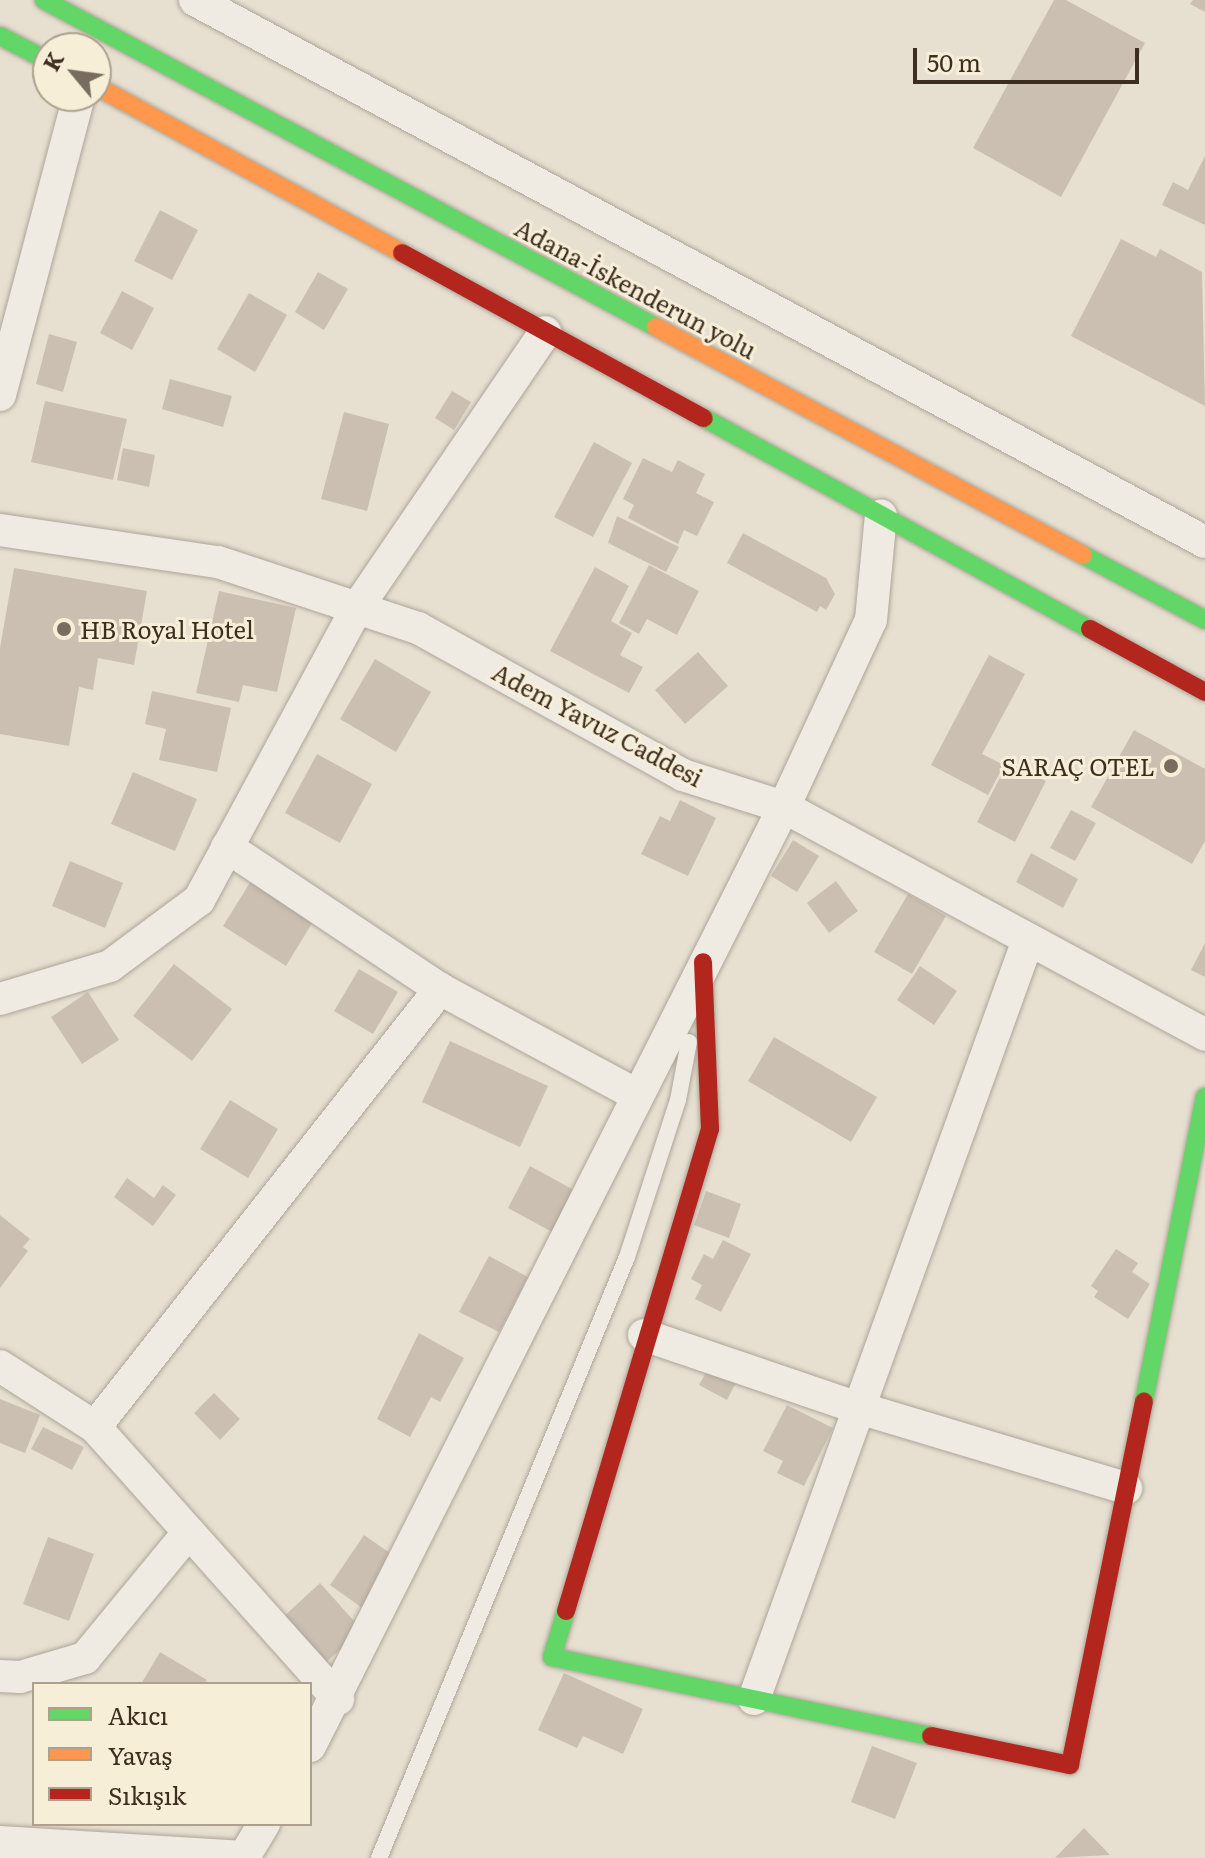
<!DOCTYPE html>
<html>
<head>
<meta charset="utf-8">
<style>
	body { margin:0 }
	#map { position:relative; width:1205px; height:1858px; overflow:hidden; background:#e7e0d1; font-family:Literata,serif }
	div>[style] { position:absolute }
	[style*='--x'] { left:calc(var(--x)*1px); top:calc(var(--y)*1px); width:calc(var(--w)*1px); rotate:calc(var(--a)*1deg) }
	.building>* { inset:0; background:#cbbfb2 }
	.roads { filter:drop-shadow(0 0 2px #ada599) drop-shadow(0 0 2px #ada599) }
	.lane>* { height:16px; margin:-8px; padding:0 8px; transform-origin:8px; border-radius:8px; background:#efebe3 }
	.street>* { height:32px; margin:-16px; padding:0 16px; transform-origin:16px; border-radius:16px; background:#efebe3 }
	.fast>* { height:18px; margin:-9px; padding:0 9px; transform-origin:9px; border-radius:9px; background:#63d668 }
	.slow>* { height:18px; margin:-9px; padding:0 9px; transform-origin:9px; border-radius:9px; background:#ff974d }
	.jam>* { height:18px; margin:-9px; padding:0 9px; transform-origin:9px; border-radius:9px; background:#b3261e }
	.dots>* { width:22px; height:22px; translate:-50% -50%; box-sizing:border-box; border:4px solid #f7eed8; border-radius:50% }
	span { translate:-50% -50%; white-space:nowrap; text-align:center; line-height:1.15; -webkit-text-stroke:6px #f7eed8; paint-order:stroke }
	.street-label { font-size:24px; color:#3d2e20 }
	.poi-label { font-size:24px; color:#3d2e20 }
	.left { translate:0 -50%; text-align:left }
	.right { translate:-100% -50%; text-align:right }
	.legend { position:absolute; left:32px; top:1682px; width:280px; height:144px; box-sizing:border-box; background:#f7eed8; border:2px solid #ada18e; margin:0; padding:10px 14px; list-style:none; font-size:24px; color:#3d2e20 }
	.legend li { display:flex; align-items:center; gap:16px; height:40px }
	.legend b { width:40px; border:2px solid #ada18e }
	.north { position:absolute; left:32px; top:32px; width:80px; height:80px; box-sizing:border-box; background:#f7eed8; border:2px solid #ada18e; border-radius:50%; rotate:299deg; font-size:22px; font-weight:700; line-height:32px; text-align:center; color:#3d2e20 }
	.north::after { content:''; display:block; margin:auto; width:28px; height:36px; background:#786c5e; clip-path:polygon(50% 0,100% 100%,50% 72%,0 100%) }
	.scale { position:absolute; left:913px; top:48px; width:226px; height:36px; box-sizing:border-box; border:4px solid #3d2e20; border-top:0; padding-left:10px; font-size:24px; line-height:28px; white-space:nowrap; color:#3d2e20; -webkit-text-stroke:6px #f7eed8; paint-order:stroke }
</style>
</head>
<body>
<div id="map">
	<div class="building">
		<div style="clip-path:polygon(1054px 0,1066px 0,1145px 43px,1061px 197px,973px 148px)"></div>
		<div style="clip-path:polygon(1193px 0,1205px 0,1205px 12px,1190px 4px)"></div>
		<div style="clip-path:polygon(1205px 156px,1205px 225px,1162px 205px,1173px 182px,1188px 190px)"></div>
		<div style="clip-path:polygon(160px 210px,198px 230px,172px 280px,134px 261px)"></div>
		<div style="clip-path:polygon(1121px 239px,1156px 257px,1160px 249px,1202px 272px,1205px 406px,1071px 336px)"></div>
		<div style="clip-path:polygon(318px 272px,348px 289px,324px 330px,295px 312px)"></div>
		<div style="clip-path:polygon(122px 291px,154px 308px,132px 350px,100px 333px)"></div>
		<div style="clip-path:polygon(249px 293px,287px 315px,255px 372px,217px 349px)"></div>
		<div style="clip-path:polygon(49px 334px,77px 342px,63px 392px,36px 384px)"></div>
		<div style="clip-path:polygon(170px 379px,232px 396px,223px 427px,162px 409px)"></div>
		<div style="clip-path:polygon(452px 391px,471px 402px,454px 430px,435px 418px)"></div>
		<div style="clip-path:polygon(45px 401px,127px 419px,113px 480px,31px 462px)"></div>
		<div style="clip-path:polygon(344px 412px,389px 424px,367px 511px,321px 499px)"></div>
		<div style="clip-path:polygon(594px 442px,632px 463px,593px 537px,554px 517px)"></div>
		<div style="clip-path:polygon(123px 448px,155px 455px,149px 487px,117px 480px)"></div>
		<div style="clip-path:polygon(643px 458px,672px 472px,678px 460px,705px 474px,696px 493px,714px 502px,697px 536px,684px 530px,678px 544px,628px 518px,634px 505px,623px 499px)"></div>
		<div style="clip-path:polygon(617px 516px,679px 547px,666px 572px,608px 543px)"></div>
		<div style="clip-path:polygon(743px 533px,826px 578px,835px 594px,826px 610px,820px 606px,817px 612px,727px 563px)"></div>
		<div style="clip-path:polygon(649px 565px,699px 591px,677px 635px,647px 619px,639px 634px,619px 623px)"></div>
		<div style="clip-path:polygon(595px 567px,629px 586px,611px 621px,632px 633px,620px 655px,643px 667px,629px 693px,550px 651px)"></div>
		<div style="clip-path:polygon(14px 568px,147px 591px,134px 665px,98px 658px,93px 690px,79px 687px,69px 746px,0 734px,0 648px)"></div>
		<div style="clip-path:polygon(219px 591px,296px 608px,277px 692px,243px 685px,239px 702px,196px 693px)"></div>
		<div style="clip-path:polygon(698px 652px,728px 686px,685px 724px,655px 690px)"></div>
		<div style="clip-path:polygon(989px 655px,1025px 674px,982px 754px,1004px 765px,988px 795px,931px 765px)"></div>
		<div style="clip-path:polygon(375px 659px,431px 692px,396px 752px,340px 719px)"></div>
		<div style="clip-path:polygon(152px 691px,231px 708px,217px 772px,159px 760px,166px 729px,145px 724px)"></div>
		<div style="clip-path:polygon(1134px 730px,1205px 769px,1205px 841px,1192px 864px,1091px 807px)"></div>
		<div style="clip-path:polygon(317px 754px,372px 784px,340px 843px,285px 813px)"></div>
		<div style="clip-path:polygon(1008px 762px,1046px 781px,1015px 842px,977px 822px)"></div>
		<div style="clip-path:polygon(133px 772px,197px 799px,175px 851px,111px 824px)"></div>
		<div style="clip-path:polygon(680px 800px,716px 818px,688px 876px,641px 854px,660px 816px,670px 821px)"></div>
		<div style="clip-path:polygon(1071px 810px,1096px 823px,1075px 861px,1050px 848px)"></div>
		<div style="clip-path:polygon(793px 840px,819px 856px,797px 892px,771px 876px)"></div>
		<div style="clip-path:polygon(1031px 853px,1078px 879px,1063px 908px,1016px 882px)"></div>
		<div style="clip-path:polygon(70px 861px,123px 883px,105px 928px,52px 906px)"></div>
		<div style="clip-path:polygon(251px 881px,314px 920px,286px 966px,223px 926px)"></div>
		<div style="clip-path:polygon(836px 881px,858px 911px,829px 933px,807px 903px)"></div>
		<div style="clip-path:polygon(908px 894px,946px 916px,912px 974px,874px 952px)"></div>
		<div style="clip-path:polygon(1205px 943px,1205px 977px,1191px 970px)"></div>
		<div style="clip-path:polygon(174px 964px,232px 1009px,192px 1061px,133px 1016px)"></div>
		<div style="clip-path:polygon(920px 966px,957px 991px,934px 1025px,897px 1000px)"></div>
		<div style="clip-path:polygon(359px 969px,398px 992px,373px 1034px,334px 1011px)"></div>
		<div style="clip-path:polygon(88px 992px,119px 1040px,82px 1064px,51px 1017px)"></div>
		<div style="clip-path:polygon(774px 1037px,877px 1097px,851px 1142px,748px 1081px)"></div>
		<div style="clip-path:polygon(450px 1041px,548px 1086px,520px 1147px,422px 1102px)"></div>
		<div style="clip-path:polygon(230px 1100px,278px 1129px,248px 1178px,200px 1149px)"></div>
		<div style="clip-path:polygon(530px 1166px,574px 1190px,552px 1232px,508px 1208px)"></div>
		<div style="clip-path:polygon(127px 1178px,154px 1198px,163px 1185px,176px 1195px,153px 1226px,114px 1197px)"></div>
		<div style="clip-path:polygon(706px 1191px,741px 1204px,729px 1238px,694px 1225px)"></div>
		<div style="clip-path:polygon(0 1215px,30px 1239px,23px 1247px,28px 1251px,0 1288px)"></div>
		<div style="clip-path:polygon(723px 1240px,751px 1254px,721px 1312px,695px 1299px,702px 1285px,691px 1279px,704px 1254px,713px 1259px)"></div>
		<div style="clip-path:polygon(1116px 1249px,1138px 1263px,1132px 1272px,1150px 1284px,1128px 1319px,1094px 1297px,1098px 1291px,1091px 1286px)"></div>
		<div style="clip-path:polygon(489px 1256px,528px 1277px,499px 1332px,459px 1312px)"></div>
		<div style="clip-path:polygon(419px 1333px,464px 1358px,440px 1402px,431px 1397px,410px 1437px,377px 1419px)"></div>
		<div style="clip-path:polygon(713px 1360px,740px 1375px,727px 1400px,699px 1385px)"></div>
		<div style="clip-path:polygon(214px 1393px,240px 1419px,220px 1440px,194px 1413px)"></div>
		<div style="clip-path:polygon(0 1399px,40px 1415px,25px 1453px,0 1443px)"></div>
		<div style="clip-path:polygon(787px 1405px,833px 1428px,804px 1486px,777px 1473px,783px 1461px,763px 1451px)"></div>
		<div style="clip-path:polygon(43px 1427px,84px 1447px,72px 1470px,31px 1449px)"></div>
		<div style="clip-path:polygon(364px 1535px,400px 1560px,365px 1610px,330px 1585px)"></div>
		<div style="clip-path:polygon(48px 1537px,94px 1554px,69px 1621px,23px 1604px)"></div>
		<div style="clip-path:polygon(320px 1583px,362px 1630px,323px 1665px,281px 1619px)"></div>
		<div style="clip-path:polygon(160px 1652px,207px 1680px,204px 1684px,141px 1684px)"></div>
		<div style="clip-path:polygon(564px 1673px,643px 1709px,623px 1754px,583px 1736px,577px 1748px,538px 1730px)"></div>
		<div style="clip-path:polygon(872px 1746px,917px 1763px,895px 1819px,851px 1802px)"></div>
		<div style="clip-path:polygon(1084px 1828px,1110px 1855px,1055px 1858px)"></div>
	</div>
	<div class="roads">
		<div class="lane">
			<div style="--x:379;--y:1858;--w:650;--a:-67.58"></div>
			<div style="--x:627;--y:1257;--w:165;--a:-72"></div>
			<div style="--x:678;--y:1100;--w:59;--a:-79.3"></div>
		</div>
		<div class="street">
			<div style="--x:195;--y:0;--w:1146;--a:28.22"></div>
			<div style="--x:0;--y:395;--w:309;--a:-75.2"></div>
			<div style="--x:0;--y:530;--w:220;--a:8.4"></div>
			<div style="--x:218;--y:562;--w:211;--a:18.3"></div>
			<div style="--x:418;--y:628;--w:303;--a:29"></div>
			<div style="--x:683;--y:775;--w:106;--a:17.6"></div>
			<div style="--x:784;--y:807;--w:479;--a:28.4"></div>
			<div style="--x:227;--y:847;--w:256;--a:33.7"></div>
			<div style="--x:440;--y:989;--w:221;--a:28.3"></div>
			<div style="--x:0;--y:999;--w:115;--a:-16.7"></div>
			<div style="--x:110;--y:966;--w:111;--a:-36.6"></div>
			<div style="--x:199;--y:900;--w:332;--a:-61.6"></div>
			<div style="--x:357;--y:608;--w:334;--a:-55.7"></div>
			<div style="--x:644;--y:1335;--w:227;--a:18.8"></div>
			<div style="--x:859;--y:1408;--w:279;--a:16.7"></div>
			<div style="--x:0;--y:1366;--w:113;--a:32.7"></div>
			<div style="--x:95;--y:1427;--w:365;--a:48.2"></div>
			<div style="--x:95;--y:1427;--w:558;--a:-51.77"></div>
			<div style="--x:0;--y:1676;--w:20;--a:3"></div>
			<div style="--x:20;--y:1677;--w:68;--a:-16.3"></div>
			<div style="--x:85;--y:1658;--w:162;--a:-50.5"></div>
			<div style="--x:754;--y:1699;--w:807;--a:-70.15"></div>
			<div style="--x:310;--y:1746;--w:1052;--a:-63.22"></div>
			<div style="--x:784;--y:807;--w:206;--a:-65.1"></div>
			<div style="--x:871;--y:620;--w:105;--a:-84.6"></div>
			<div style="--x:0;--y:1842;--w:244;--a:3.5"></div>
			<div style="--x:244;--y:1857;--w:39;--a:-59"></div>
		</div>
		<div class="fast">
			<div style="--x:44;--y:0;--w:694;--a:28.12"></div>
			<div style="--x:0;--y:36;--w:54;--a:27.5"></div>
			<div style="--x:704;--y:418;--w:440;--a:28.7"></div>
			<div style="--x:1083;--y:555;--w:138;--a:28"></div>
			<div style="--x:1144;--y:1401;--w:310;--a:-78.7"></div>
			<div style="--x:566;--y:1611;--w:48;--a:106.9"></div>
			<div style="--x:552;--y:1657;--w:387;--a:11.8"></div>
		</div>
		<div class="slow">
			<div style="--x:96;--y:86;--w:349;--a:28.6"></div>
			<div style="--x:656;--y:327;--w:484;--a:28.1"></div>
		</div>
		<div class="jam">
			<div style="--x:402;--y:253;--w:344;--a:28.7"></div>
			<div style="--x:1090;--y:629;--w:131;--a:28.7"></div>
			<div style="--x:566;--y:1611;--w:503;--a:-73.37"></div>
			<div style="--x:710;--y:1129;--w:167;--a:-92.4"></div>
			<div style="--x:931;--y:1736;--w:142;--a:11.8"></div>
			<div style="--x:1070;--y:1765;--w:371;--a:-78.5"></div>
		</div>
	</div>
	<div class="dots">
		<div style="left:64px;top:629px;background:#786c5e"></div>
		<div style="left:1171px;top:766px;background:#786c5e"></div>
	</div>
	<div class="street-label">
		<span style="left:636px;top:288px;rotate:28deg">Adana-İskenderun yolu</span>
		<span style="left:598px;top:724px;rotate:28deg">Adem Yavuz Caddesi</span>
	</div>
	<div class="poi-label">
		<span class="left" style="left:80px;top:629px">HB Royal Hotel</span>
		<span class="right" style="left:1155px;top:766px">SARAÇ OTEL</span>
	</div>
	<ul class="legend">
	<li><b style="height:10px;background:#63d668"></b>Akıcı</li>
	<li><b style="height:10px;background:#ff974d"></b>Yavaş</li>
	<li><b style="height:10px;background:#b3261e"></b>Sıkışık</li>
	</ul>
	<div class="north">K</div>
	<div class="scale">50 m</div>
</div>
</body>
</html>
